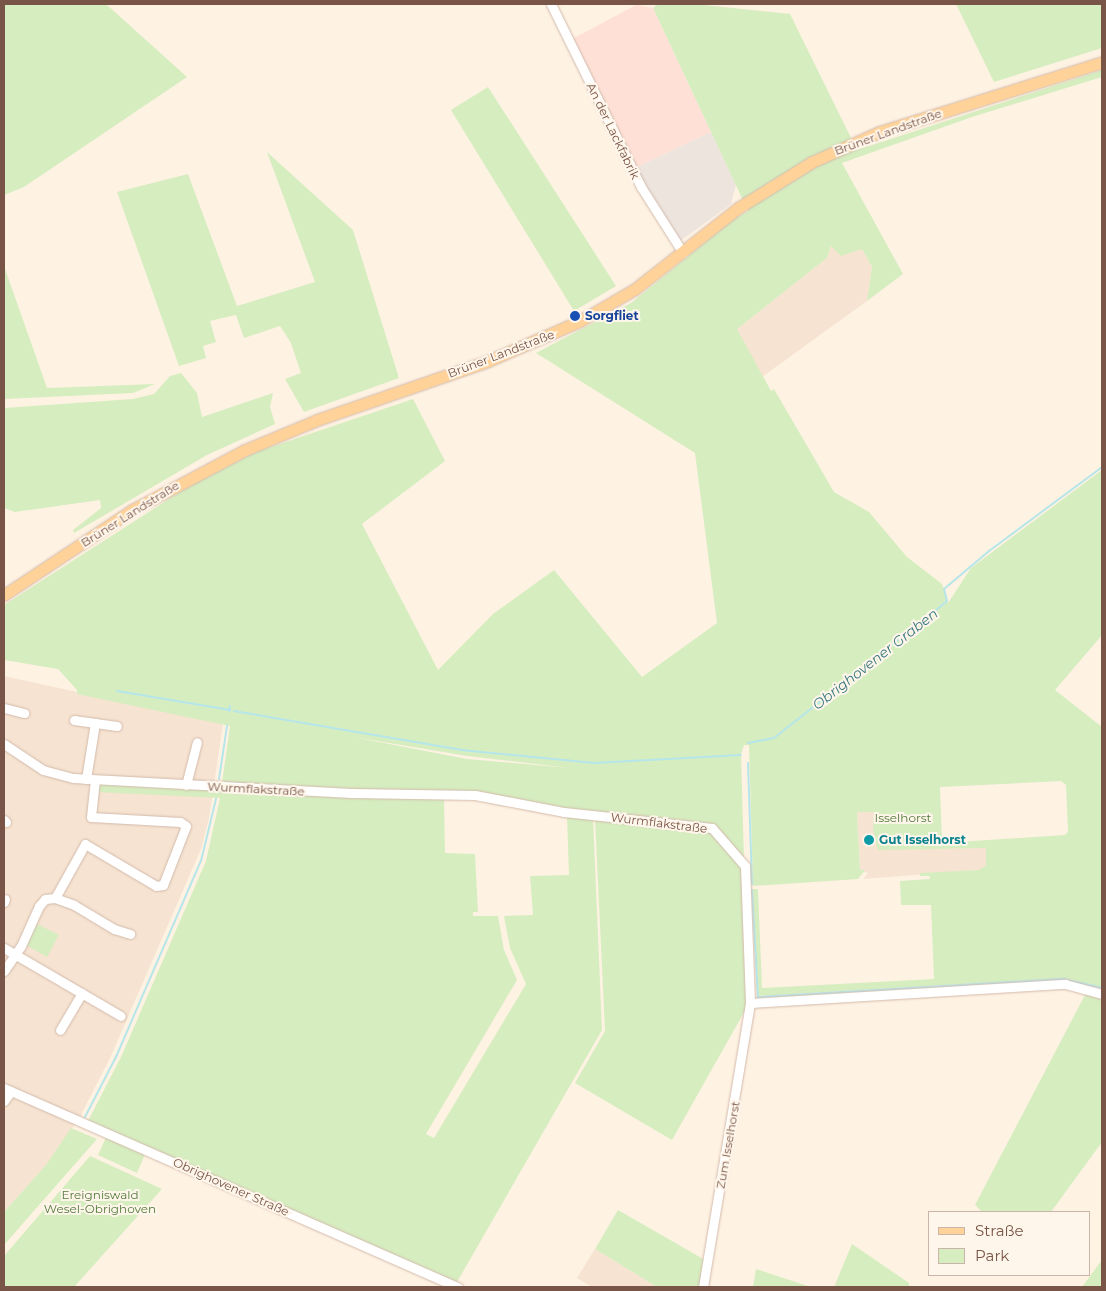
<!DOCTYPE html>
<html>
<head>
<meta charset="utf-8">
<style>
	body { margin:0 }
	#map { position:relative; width:1106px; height:1291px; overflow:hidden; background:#fef2e3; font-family:Montserrat,sans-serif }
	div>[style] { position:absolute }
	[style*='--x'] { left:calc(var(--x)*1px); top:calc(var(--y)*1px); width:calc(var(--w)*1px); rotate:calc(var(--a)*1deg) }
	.residential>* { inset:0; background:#f6e3d1 }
	.commercial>* { inset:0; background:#ffe0d6 }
	.industrial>* { inset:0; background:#ede4de }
	.green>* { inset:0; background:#d6edc0 }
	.stream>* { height:2px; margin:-1px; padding:0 1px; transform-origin:1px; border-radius:1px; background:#b6e6e9 }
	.roads { filter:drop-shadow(0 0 1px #d3baab) drop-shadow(0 0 1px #d3baab) }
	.minor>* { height:9px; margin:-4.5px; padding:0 4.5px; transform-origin:4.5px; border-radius:4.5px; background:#fff }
	.major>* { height:11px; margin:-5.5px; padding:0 5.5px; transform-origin:5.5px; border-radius:5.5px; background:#ffd299 }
	.dots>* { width:14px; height:14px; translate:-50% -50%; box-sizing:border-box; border:2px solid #fff6eb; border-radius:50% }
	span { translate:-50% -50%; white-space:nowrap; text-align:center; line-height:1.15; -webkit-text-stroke:4px #fff6eb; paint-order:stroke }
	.street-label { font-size:12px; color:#795547 }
	.transit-label { font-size:12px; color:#164399; font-weight:700 }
	.left { translate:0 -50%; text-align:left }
	.park-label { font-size:12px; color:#527a3b }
	.culture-label { font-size:12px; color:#0d838f; font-weight:700 }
	.water-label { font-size:14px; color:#39787f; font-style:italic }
	.frame { position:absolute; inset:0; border:5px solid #795547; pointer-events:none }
	.legend { position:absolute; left:928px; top:1211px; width:162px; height:65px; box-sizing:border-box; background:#fff6eb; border:1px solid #c9b6a9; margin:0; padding:6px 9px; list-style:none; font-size:15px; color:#795547 }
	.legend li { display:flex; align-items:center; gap:10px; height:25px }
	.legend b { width:25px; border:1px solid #c9b6a9 }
</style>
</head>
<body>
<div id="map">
	<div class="residential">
		<div style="clip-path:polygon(831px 246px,862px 249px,872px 267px,867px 301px,762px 377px,737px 329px,827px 258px)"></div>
		<div style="clip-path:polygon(4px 676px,223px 724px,209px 818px,201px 849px,111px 1056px,80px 1117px,46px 1165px,4px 1212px)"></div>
		<div style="clip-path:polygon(874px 811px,875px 830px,883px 849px,986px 848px,986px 866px,980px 870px,863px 879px,868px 873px,860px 870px,857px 812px)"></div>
		<div style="clip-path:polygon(595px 1249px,657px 1287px,592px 1287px,577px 1278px)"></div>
	</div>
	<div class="commercial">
		<div style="clip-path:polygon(636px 5px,653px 8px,711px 132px,635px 168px,572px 39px)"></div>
	</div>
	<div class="industrial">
		<div style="clip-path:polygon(711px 132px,736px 185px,731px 204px,679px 242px,635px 168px)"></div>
	</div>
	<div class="green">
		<div style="clip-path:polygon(4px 4px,106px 4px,187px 77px,24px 187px,4px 195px)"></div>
		<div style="clip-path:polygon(evenodd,658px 4px,694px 4px,790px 14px,857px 150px,1102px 70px,1102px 77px,972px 117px,842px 163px,903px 274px,867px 301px,872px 267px,862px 249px,841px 256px,831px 246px,827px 258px,737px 329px,771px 391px,774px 389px,834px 492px,869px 512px,907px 557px,942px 584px,948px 603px,971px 568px,1102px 470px,1102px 635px,1055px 690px,1102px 727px,1102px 987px,1065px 978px,757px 996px,753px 889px,758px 889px,762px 988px,934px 979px,931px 905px,901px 905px,900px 881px,930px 879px,929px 876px,920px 876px,920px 873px,979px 870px,986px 865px,986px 848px,878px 850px,873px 830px,874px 812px,857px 812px,860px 870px,865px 870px,858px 879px,753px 886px,749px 745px,744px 745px,741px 754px,744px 859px,717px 827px,558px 808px,464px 791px,444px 798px,445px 853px,475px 854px,478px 912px,473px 912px,473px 916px,498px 916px,504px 950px,517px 980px,426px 1134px,434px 1138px,526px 984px,510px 948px,504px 916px,533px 915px,530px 876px,569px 875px,567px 816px,593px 818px,602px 1030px,457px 1282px,88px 1121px,121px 1057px,206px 861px,220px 798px,96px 792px,98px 784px,221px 790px,230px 726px,77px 694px,77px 690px,58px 669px,4px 660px,4px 605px,186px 488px,256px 452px,413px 399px,445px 461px,362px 524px,438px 670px,493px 614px,554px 570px,642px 677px,717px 623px,695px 453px,536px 353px,631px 303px,734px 219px,748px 211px,653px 8px,658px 4px,353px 737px,467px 756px,570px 768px,467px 759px,353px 737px,658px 4px,1061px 781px,1066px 785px,1068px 832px,1065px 835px,942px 843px,940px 787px,1061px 781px)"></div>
		<div style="clip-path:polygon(956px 4px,1102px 4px,1102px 48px,994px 82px)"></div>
		<div style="clip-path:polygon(488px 87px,616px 286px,574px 311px,451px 110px)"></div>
		<div style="clip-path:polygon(267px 152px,353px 230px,399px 378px,304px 412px,285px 379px,301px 373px,291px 343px,280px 326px,244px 338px,236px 315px,210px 321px,216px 342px,203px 346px,206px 358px,179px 366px,117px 192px,188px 174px,237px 306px,315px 282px)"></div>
		<div style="clip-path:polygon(4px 266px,47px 388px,155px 384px,133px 393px,4px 399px)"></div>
		<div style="clip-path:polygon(181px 373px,197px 393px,202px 417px,273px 393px,270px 407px,275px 424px,207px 455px,74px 533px,73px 530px,101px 508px,100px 500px,15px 512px,4px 508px,4px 408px,133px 399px,154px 394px,170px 376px)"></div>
		<div style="clip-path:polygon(595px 819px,713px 832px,739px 864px,743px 874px,747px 1007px,672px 1140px,575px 1083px,605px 1031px)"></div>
		<div style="clip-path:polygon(35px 923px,59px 935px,47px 957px,26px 945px)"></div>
		<div style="clip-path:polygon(1086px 993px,1102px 997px,1102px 1142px,1051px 1212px,982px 1212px,975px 1205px)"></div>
		<div style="clip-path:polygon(71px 1128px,97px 1139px,4px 1245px,4px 1212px,46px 1165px)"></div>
		<div style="clip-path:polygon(107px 1135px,146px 1152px,137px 1173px,98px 1155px)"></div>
		<div style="clip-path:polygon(90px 1156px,162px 1189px,74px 1287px,4px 1287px,4px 1256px)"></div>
		<div style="clip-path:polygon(618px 1210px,705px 1260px,701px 1287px,657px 1287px,595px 1249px)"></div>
		<div style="clip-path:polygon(852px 1244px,909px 1283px,909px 1287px,834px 1287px)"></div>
		<div style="clip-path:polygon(1102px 1260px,1102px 1287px,1082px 1287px)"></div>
		<div style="clip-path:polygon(756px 1269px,811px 1287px,753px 1287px)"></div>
	</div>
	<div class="stream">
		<div style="--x:117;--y:691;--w:115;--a:9.5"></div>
		<div style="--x:229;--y:711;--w:5;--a:-79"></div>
		<div style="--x:234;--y:711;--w:230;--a:9.7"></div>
		<div style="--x:461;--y:750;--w:134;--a:5.6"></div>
		<div style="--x:594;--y:763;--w:147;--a:-3.1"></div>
		<div style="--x:748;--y:743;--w:26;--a:-11"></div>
		<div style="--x:774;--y:738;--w:211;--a:-38.3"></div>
		<div style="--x:940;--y:607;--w:9;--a:-41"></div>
		<div style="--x:947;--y:601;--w:12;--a:-104"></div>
		<div style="--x:944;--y:589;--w:59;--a:-40.2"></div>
		<div style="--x:989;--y:551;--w:141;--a:-36.6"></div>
		<div style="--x:748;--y:763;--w:121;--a:88.1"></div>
		<div style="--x:219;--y:779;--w:54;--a:-81.4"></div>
		<div style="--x:752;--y:890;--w:107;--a:86.8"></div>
		<div style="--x:758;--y:997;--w:307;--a:-3.4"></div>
		<div style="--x:1064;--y:979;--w:39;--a:13"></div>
		<div style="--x:85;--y:1117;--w:68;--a:-62.7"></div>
		<div style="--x:116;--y:1057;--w:214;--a:-66.6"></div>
		<div style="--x:201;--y:861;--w:64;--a:-76.4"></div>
	</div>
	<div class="roads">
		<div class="minor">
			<div style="--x:551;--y:4;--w:204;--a:63.8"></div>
			<div style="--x:641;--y:187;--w:78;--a:57.5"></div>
			<div style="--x:4;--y:708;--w:21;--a:14"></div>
			<div style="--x:74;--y:720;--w:21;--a:8"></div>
			<div style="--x:4;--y:744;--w:47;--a:33.7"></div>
			<div style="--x:43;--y:770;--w:31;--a:15"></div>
			<div style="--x:73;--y:778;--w:279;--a:3.1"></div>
			<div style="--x:352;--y:793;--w:123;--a:0.9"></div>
			<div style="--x:475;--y:795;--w:91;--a:10.8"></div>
			<div style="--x:564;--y:812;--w:149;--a:6.2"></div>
			<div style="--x:712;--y:828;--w:50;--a:49"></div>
			<div style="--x:745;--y:866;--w:137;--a:87.9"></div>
			<div style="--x:750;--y:1003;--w:316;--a:-3.5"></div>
			<div style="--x:1065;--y:984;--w:38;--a:15"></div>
			<div style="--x:86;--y:779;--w:57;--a:-80.9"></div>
			<div style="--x:95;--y:723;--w:22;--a:8"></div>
			<div style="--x:186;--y:785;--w:44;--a:-75.7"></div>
			<div style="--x:4;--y:820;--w:3;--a:45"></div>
			<div style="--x:55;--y:898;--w:62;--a:-60.9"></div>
			<div style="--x:85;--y:844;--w:82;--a:30.6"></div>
			<div style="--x:156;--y:886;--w:7;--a:-8"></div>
			<div style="--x:163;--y:885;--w:63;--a:-68.7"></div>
			<div style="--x:186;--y:826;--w:7;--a:-146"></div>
			<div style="--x:180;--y:822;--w:89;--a:-176.8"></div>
			<div style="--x:91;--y:817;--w:37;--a:-84"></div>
			<div style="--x:4;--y:902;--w:3;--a:-72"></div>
			<div style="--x:4;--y:948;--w:135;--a:30.2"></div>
			<div style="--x:4;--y:971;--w:30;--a:-56"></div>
			<div style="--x:21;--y:946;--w:44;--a:-65.8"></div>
			<div style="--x:39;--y:906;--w:9;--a:-49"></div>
			<div style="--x:45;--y:899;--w:10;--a:-6"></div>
			<div style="--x:55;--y:898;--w:20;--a:20"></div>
			<div style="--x:74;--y:905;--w:47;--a:31"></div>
			<div style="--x:114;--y:929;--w:17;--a:17"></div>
			<div style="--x:60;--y:1030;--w:43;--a:-59.3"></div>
			<div style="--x:4;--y:1088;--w:496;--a:23.7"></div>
			<div style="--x:4;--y:1101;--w:12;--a:-55"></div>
			<div style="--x:703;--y:1287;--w:288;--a:-80.6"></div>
		</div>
		<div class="major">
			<div style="--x:4;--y:595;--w:154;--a:-33.6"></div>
			<div style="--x:132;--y:510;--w:128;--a:-28"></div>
			<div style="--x:245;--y:450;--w:78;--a:-22.6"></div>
			<div style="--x:317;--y:420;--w:181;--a:-19"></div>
			<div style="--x:488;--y:361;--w:100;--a:-23.5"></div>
			<div style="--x:580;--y:321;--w:64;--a:-30.2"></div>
			<div style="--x:635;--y:289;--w:131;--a:-38.2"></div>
			<div style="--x:738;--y:208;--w:87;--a:-31.9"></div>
			<div style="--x:812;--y:162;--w:73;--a:-24.1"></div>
			<div style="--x:879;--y:132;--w:234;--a:-17.4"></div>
		</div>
	</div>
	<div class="dots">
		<div style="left:575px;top:316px;background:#1a4fb4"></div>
		<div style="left:869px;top:840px;background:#0f9aa8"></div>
	</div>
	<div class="street-label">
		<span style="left:613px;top:131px;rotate:64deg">An der Lackfabrik</span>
		<span style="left:888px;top:132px;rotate:-20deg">Brüner Landstraße</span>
		<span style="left:501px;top:354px;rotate:-21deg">Brüner Landstraße</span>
		<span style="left:130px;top:514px;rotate:-32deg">Brüner Landstraße</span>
		<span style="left:256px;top:789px;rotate:3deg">Wurmflakstraße</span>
		<span style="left:659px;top:823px;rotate:7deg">Wurmflakstraße</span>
		<span style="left:728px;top:1145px;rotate:-80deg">Zum Isselhorst</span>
		<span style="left:231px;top:1187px;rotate:24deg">Obrighovener Straße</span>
	</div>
	<div class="transit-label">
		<span class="left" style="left:585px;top:316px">Sorgfliet</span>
	</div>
	<div class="park-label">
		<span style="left:903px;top:818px">Isselhorst</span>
		<span style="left:100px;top:1202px">Ereigniswald<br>Wesel-Obrighoven</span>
	</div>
	<div class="culture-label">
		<span class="left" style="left:879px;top:840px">Gut Isselhorst</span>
	</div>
	<div class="water-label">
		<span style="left:875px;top:659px;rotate:-38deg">Obrighovener Graben</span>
	</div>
	<div class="frame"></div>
	<ul class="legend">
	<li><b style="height:6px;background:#ffd299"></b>Straße</li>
	<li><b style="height:14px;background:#d6edc0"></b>Park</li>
	</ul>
</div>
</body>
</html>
